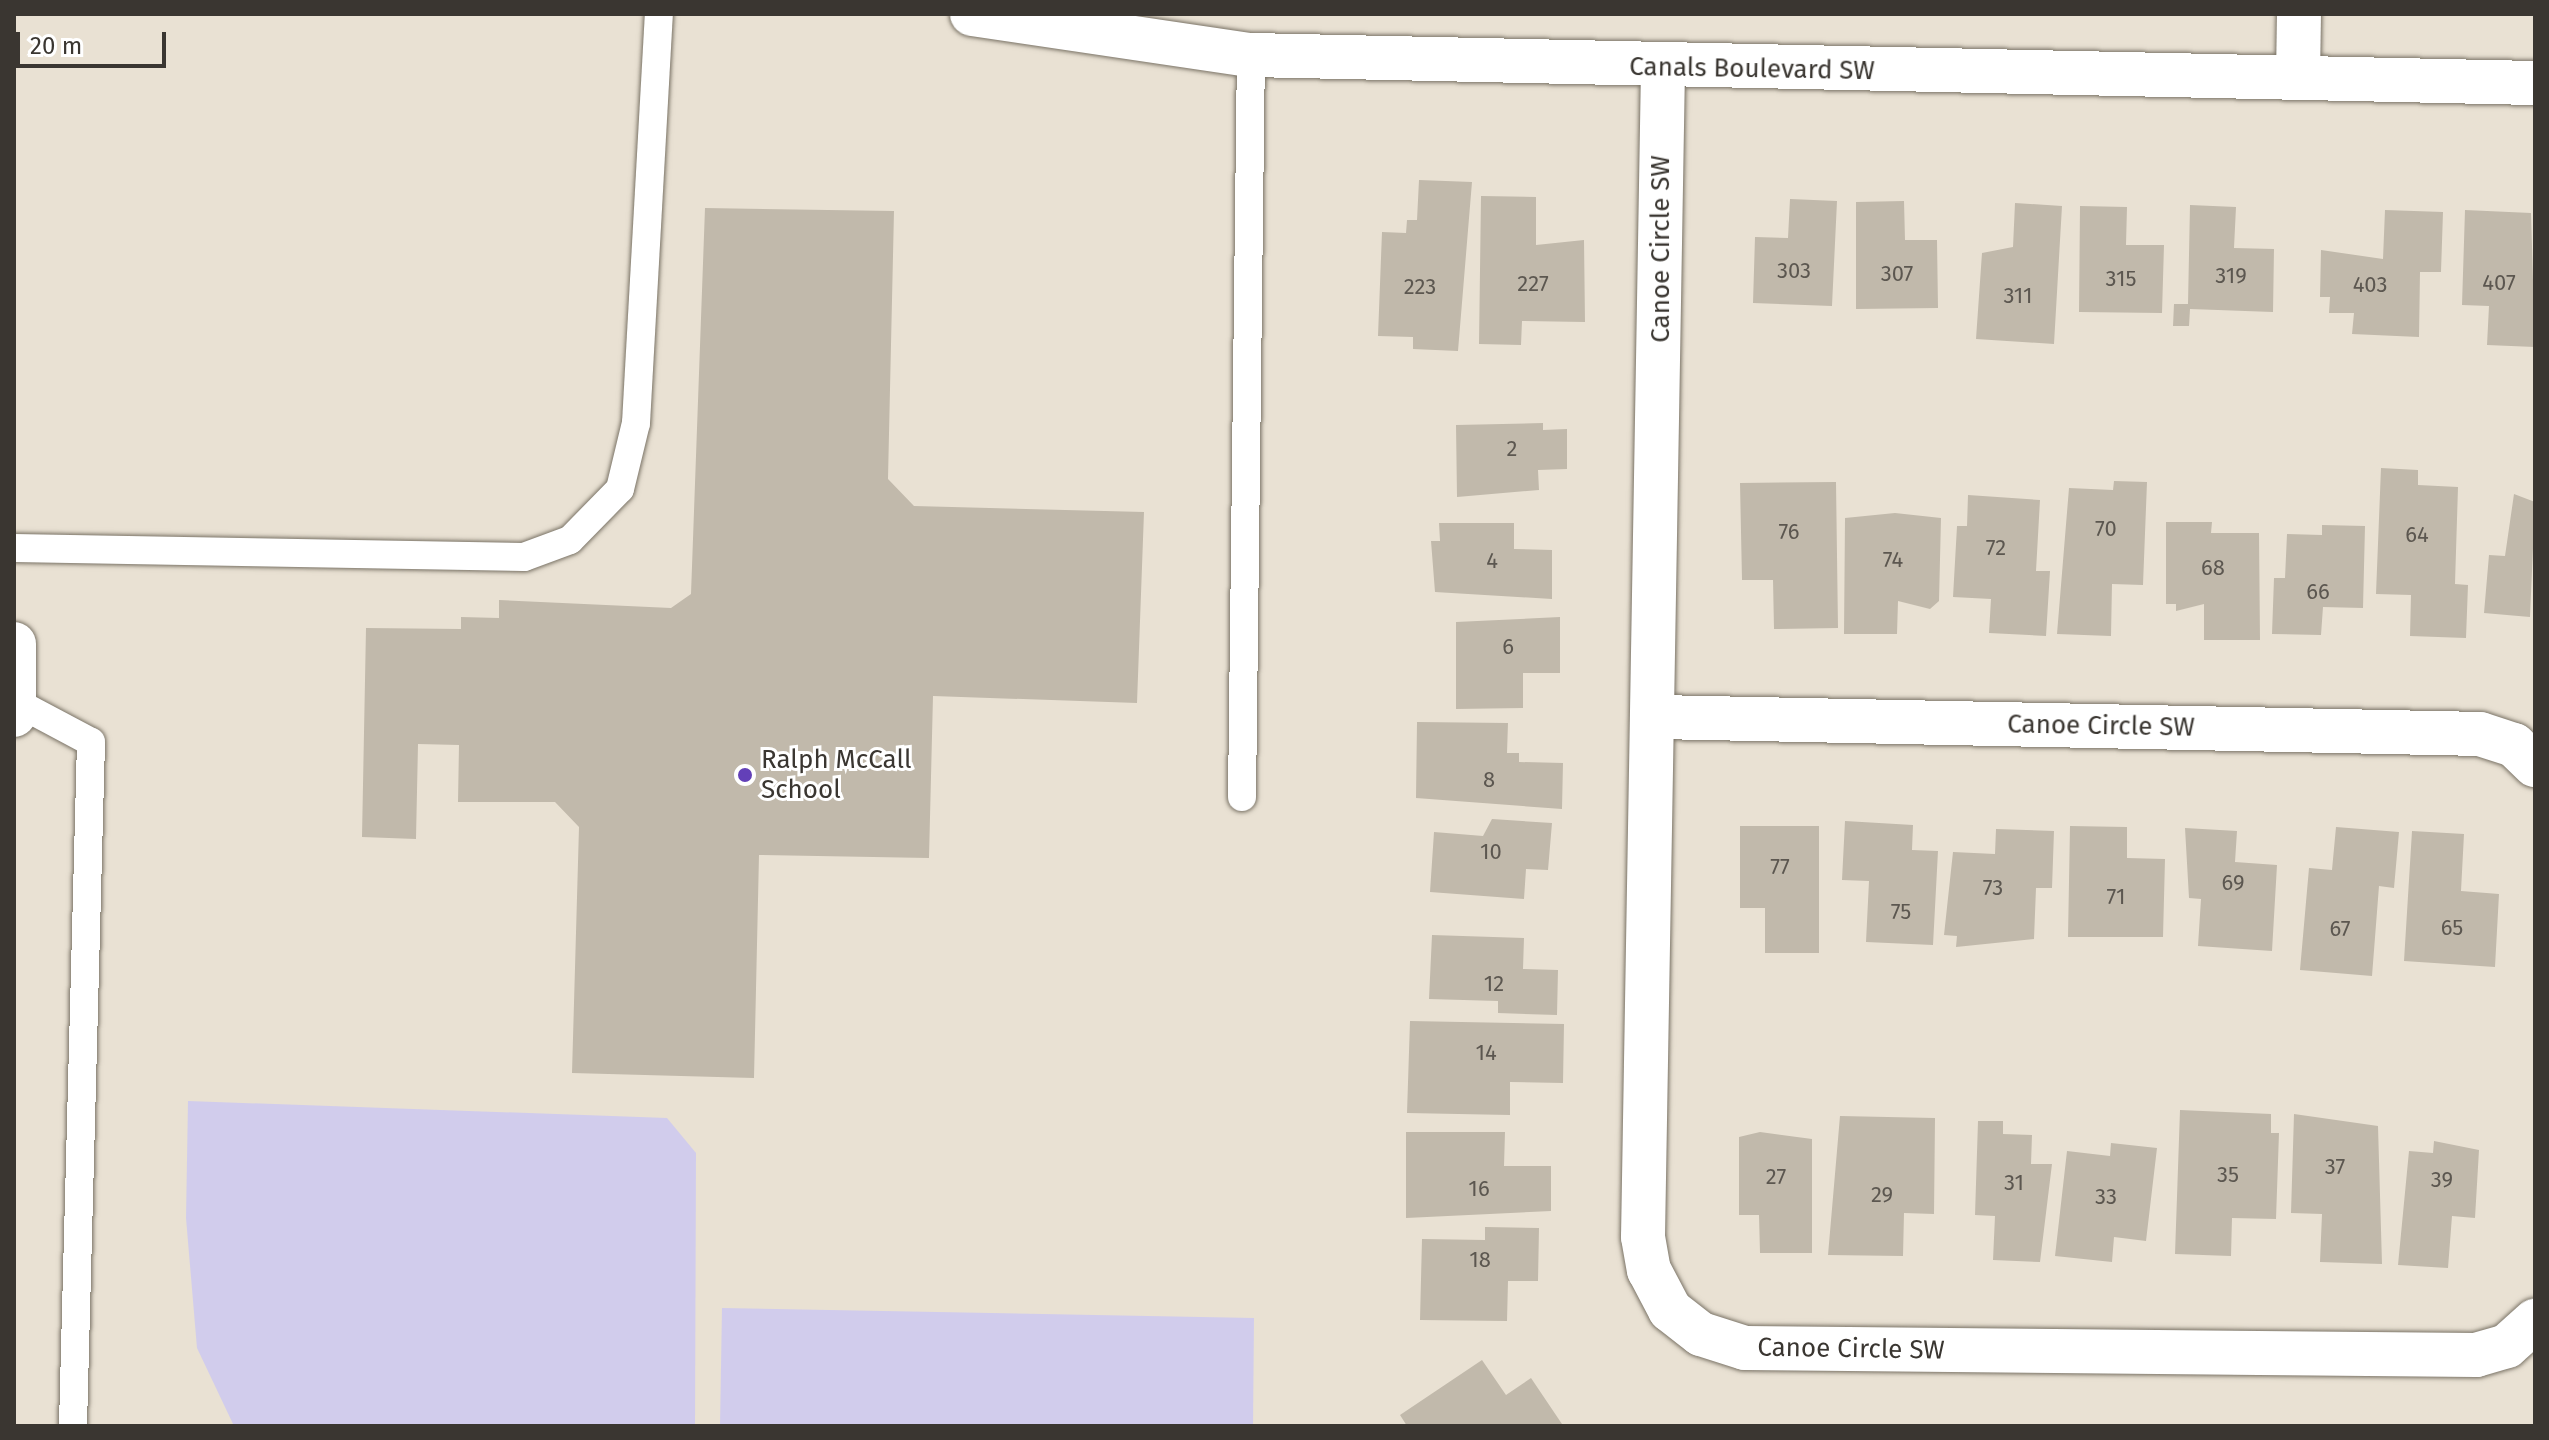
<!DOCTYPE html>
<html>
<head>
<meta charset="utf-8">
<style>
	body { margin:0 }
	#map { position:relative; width:2549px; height:1440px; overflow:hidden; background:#e9e1d3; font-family:"Fira Sans",sans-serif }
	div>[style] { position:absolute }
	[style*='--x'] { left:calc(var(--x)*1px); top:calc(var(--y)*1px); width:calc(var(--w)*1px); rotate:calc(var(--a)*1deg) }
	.green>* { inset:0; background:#d1ccec }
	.building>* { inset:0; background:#c1b9ab }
	.roads { filter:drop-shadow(0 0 2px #7a7366) drop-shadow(0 0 2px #7a7366) }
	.service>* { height:28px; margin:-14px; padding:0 14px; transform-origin:14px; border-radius:14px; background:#fff }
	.minor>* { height:44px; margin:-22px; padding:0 22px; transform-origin:22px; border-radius:22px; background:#fff }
	.tertiary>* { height:44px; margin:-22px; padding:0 22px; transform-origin:22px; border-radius:22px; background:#fff }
	.dots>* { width:22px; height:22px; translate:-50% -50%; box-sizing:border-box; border:4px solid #fff; border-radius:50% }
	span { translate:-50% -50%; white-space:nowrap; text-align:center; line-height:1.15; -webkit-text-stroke:6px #fff; paint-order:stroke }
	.number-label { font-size:22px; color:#5c5750 }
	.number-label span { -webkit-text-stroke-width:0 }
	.street-label { font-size:26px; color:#3a3631 }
	.poi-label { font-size:26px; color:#3a3631 }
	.left { translate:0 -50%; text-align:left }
	.frame { position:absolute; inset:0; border:16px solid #3a3631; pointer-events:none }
	.scale { position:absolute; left:16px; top:32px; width:150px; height:36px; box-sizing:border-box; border:4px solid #3a3631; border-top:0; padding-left:10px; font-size:24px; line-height:28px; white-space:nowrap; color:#3a3631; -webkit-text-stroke:6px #fff; paint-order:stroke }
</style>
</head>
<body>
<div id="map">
	<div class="green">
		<div style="clip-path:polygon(188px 1101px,667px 1118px,696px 1153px,695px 1426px,234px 1426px,197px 1348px,186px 1218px)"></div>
		<div style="clip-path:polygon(722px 1308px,1254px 1318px,1253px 1426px,720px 1426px)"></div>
	</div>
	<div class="building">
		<div style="clip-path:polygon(1419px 180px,1472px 182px,1458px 351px,1413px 349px,1413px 337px,1378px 336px,1382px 232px,1406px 233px,1407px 220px,1417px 220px)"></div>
		<div style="clip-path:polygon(1481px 196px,1536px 197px,1536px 245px,1584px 240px,1585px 322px,1522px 321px,1521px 345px,1479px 344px)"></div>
		<div style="clip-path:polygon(1790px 199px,1837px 201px,1832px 306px,1753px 303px,1755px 237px,1788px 238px)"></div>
		<div style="clip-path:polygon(1904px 201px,1905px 240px,1937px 240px,1938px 308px,1856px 309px,1856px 202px)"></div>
		<div style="clip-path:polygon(2015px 203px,2062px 206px,2054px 344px,1976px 339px,1982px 253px,2013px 247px)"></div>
		<div style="clip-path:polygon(2190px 205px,2236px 207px,2234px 248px,2274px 249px,2273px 312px,2190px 309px,2189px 326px,2173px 326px,2174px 304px,2188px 304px)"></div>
		<div style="clip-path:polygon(2080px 206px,2127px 207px,2126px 245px,2164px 245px,2162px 313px,2079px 312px)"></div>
		<div style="clip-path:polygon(705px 208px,894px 211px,888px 479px,914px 506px,1144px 512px,1137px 703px,933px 696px,929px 858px,759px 855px,754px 1078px,572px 1073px,579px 827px,555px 802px,458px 802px,459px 745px,418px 744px,416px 839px,362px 837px,366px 628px,461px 629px,461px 617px,499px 618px,499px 600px,671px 608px,691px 594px)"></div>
		<div style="clip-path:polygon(2385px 210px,2443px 212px,2441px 272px,2420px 272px,2419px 337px,2352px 334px,2354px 313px,2329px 313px,2330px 297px,2320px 297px,2321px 250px,2383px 259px)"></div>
		<div style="clip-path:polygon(2465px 210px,2531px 213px,2535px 347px,2487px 345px,2489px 306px,2462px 305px)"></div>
		<div style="clip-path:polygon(1543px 423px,1543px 430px,1567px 429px,1567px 469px,1538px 470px,1539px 490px,1457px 497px,1456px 425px)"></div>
		<div style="clip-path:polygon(2381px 468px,2418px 470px,2418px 485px,2458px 487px,2455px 584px,2468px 585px,2466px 638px,2410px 636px,2411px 595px,2376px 594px)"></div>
		<div style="clip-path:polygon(2114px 481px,2147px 482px,2143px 585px,2112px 584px,2111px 636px,2057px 634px,2069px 488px,2113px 490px)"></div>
		<div style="clip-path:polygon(1836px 482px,1838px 628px,1774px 629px,1773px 580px,1742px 580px,1740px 483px)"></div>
		<div style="clip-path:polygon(2514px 494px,2535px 502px,2530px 617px,2484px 613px,2489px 555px,2505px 556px)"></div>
		<div style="clip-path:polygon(1968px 495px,2040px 500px,2036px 571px,2050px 571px,2046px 636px,1989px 633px,1991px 599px,1953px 597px,1957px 526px,1967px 526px)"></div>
		<div style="clip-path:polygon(1895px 513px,1941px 518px,1939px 601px,1930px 609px,1898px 601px,1897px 634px,1844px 634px,1845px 518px)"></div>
		<div style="clip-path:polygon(2166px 522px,2212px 522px,2211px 533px,2259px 533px,2260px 640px,2204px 640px,2204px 604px,2176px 611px,2176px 604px,2166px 604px)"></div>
		<div style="clip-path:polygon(1439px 523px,1514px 523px,1514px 549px,1552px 550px,1552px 599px,1435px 592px,1431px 541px,1440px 541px)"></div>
		<div style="clip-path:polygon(2322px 525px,2365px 526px,2363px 608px,2323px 607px,2321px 635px,2272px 634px,2274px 578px,2285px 578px,2287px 534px,2322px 535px)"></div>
		<div style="clip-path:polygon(1560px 617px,1560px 673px,1523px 673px,1523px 708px,1456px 709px,1456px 622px)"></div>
		<div style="clip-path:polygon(1417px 722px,1508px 723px,1507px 753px,1519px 753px,1519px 762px,1563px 763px,1562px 809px,1416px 798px)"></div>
		<div style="clip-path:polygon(1492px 819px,1552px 823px,1548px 870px,1526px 869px,1524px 899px,1430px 892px,1434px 832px,1483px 836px)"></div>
		<div style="clip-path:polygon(1845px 821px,1913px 825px,1912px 850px,1938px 851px,1933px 945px,1866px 942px,1869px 881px,1842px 880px)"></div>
		<div style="clip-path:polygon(1740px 826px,1819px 826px,1819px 953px,1765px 953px,1765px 908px,1740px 908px)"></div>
		<div style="clip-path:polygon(2070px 826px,2127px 827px,2127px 858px,2165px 859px,2163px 937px,2068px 937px)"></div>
		<div style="clip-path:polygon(2336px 827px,2399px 832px,2394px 888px,2379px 886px,2372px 976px,2300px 970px,2309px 868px,2332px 870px)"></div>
		<div style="clip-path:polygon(2185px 828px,2237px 831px,2235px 862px,2277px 865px,2272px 951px,2198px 946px,2201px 899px,2189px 898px)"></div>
		<div style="clip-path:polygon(1996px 829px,2054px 831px,2052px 888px,2036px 888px,2034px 939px,1956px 947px,1957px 936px,1944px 935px,1953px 852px,1995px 854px)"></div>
		<div style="clip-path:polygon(2412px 831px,2464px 834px,2461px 891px,2499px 894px,2495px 967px,2404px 961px)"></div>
		<div style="clip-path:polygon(1432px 935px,1524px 938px,1523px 969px,1558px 970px,1557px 1015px,1498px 1013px,1498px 1001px,1429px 999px)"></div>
		<div style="clip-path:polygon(1410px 1021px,1564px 1024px,1563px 1083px,1510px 1082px,1510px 1115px,1407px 1113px)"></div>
		<div style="clip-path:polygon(2180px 1110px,2271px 1114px,2271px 1133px,2279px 1133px,2276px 1219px,2232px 1218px,2231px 1256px,2175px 1254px)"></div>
		<div style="clip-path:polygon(2294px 1114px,2378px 1126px,2382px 1264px,2320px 1262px,2322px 1214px,2291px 1213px)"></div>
		<div style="clip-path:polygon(1840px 1116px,1935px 1118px,1934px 1214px,1904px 1213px,1903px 1256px,1828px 1255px)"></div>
		<div style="clip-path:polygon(1978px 1121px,2003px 1121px,2003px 1134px,2032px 1135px,2031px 1164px,2052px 1164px,2040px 1262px,1993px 1260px,1995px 1216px,1975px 1215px)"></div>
		<div style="clip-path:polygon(1406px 1132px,1505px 1132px,1504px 1166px,1551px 1166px,1551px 1211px,1406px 1218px)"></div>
		<div style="clip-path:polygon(1760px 1132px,1812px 1139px,1812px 1253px,1760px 1253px,1759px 1215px,1739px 1215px,1739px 1137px)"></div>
		<div style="clip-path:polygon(2434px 1141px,2479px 1150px,2475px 1218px,2452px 1216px,2448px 1268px,2398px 1265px,2409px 1151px,2433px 1153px)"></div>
		<div style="clip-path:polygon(2111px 1143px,2157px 1148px,2146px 1241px,2114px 1237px,2112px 1262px,2055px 1256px,2067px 1151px,2110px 1156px)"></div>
		<div style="clip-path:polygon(1485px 1227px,1539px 1228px,1538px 1281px,1508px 1281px,1507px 1321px,1420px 1320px,1422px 1239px,1485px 1240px)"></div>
		<div style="clip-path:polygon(1482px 1360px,1506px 1395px,1531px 1378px,1562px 1424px,1407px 1426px,1400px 1415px)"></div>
	</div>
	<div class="roads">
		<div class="service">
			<div style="--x:14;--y:548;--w:510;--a:1.01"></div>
			<div style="--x:524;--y:557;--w:49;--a:-20.3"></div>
			<div style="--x:570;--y:540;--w:71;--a:-45.6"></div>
			<div style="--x:620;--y:489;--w:68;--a:-76.4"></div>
			<div style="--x:636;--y:423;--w:410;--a:-86.8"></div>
			<div style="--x:14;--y:701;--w:87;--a:28"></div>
			<div style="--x:91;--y:742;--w:684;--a:91.51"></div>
			<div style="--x:1242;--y:797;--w:742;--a:-89.31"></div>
		</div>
		<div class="minor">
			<div style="--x:972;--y:14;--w:282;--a:8.4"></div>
			<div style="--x:1251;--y:55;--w:1284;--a:1.25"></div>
			<div style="--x:1663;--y:68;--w:1169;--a:90.98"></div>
			<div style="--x:1643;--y:1237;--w:34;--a:80"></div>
			<div style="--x:1649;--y:1270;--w:45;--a:62.3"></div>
			<div style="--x:1670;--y:1310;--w:39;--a:38"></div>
			<div style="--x:1701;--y:1334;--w:46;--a:17.7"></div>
			<div style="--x:1745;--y:1348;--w:731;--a:0.55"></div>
			<div style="--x:2476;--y:1355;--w:32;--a:-16"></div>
			<div style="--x:2507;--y:1346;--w:38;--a:-42"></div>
			<div style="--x:2298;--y:77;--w:63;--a:-89.1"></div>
			<div style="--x:1657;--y:717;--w:823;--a:1.18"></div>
			<div style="--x:2480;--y:734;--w:36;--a:18"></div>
			<div style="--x:2514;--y:745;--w:29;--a:44"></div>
		</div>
		<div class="tertiary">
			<div style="--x:14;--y:644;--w:71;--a:90"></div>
		</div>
	</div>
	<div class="dots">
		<div style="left:745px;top:775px;background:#6340b8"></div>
	</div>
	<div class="number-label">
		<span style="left:1794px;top:271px">303</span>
		<span style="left:1897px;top:274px">307</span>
		<span style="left:2231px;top:276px">319</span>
		<span style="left:2121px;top:279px">315</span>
		<span style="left:2499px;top:283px">407</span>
		<span style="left:1533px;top:284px">227</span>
		<span style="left:2370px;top:285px">403</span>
		<span style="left:1420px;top:287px">223</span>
		<span style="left:2018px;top:296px">311</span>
		<span style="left:1512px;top:449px">2</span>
		<span style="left:2106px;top:529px">70</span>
		<span style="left:1789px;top:532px">76</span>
		<span style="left:2417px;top:535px">64</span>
		<span style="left:1996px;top:548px">72</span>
		<span style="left:1893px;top:560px">74</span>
		<span style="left:1492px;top:561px">4</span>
		<span style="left:2213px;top:568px">68</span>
		<span style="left:2318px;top:592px">66</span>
		<span style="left:1508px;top:647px">6</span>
		<span style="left:1489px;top:780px">8</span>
		<span style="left:1491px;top:852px">10</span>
		<span style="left:1780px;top:867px">77</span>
		<span style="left:2233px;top:883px">69</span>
		<span style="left:1993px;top:888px">73</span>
		<span style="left:2116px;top:897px">71</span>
		<span style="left:1901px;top:912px">75</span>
		<span style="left:2452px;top:928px">65</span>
		<span style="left:2340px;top:929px">67</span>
		<span style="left:1494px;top:984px">12</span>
		<span style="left:1486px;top:1053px">14</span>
		<span style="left:2335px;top:1167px">37</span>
		<span style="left:2228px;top:1175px">35</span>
		<span style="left:1776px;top:1177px">27</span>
		<span style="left:2442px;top:1180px">39</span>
		<span style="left:2014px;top:1183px">31</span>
		<span style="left:1479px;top:1189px">16</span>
		<span style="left:1882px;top:1195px">29</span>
		<span style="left:2106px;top:1197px">33</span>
		<span style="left:1480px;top:1260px">18</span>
	</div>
	<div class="street-label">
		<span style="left:1752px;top:69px;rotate:1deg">Canals Boulevard SW</span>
		<span style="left:1661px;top:249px;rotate:-90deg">Canoe Circle SW</span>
		<span style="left:2101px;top:726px;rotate:1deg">Canoe Circle SW</span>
		<span style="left:1851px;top:1349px;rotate:1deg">Canoe Circle SW</span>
	</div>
	<div class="poi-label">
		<span class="left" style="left:761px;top:775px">Ralph McCall<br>School</span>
	</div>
	<div class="frame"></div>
	<div class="scale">20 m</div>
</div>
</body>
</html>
